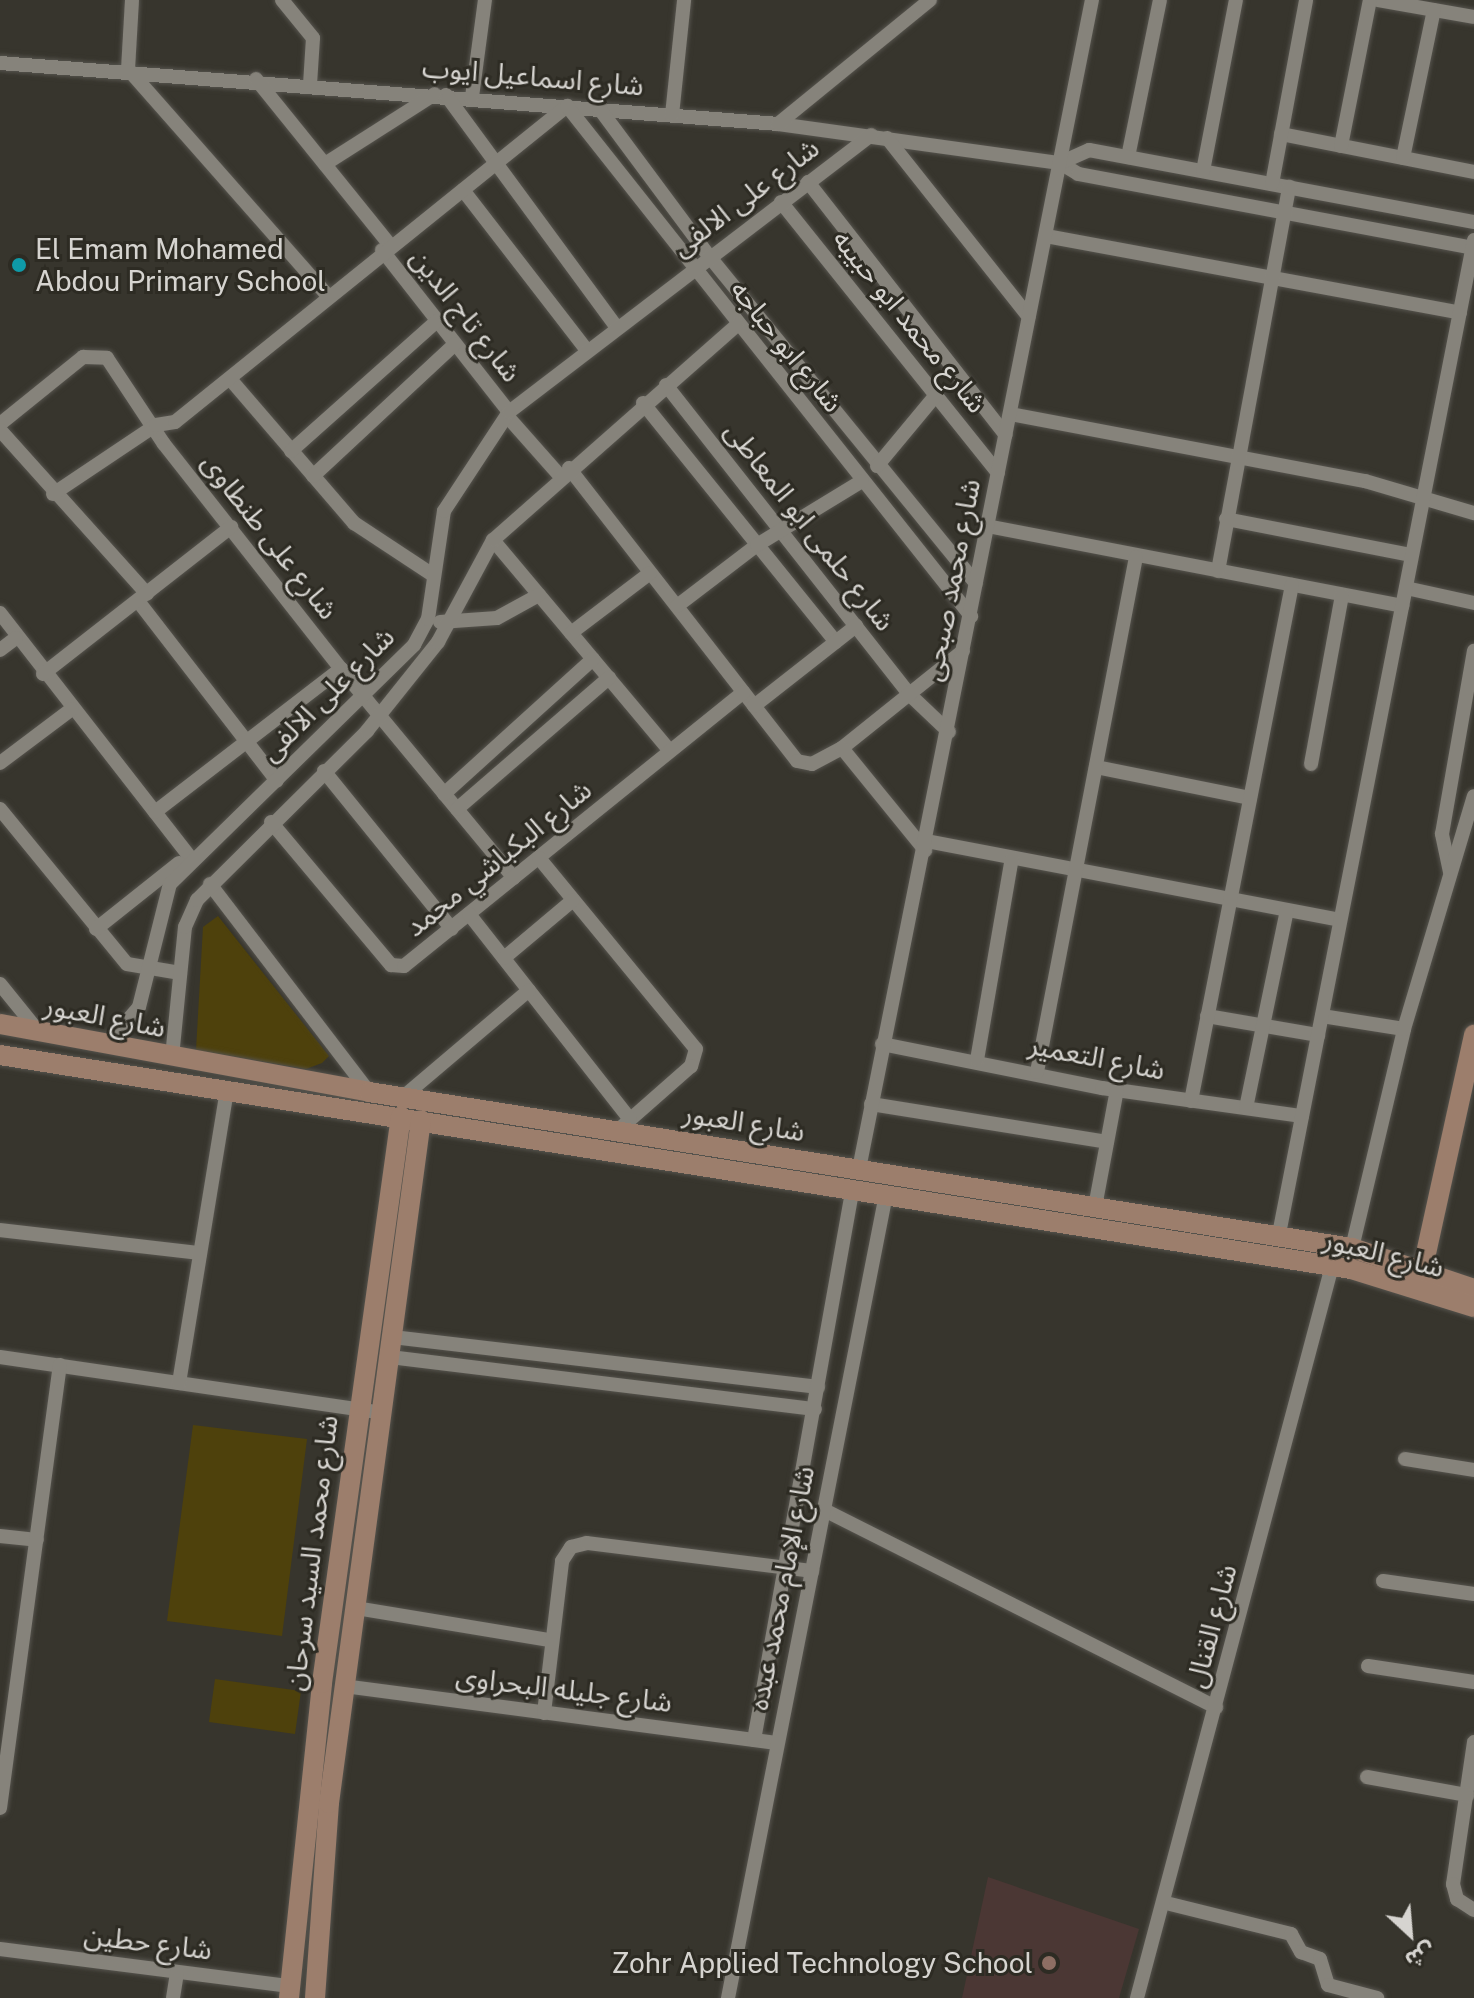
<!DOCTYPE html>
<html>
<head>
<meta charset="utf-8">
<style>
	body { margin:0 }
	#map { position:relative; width:1474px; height:1998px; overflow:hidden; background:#37352d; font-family:"Public Sans","Noto Sans Arabic",sans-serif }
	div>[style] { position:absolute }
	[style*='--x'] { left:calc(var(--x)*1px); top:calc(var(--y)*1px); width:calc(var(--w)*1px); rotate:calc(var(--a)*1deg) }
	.education>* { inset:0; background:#4b3734 }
	.green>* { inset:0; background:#4e410c }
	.roads { filter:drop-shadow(0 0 2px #55534d) drop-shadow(0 0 2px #55534d) }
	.street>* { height:14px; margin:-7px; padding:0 7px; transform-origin:7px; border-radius:7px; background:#86837b }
	.secondary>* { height:20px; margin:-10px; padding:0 10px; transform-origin:10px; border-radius:10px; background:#9c7e6c }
	.dots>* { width:22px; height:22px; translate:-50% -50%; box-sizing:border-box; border:4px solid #2d2b23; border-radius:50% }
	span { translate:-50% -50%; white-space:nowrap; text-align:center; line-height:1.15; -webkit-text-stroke:6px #2d2b23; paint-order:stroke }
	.street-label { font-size:28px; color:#d6d4d0 }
	.poi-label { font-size:28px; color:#d6d4d0 }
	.left { translate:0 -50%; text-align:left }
	.right { translate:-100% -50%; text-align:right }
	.north { position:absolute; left:1370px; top:1894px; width:80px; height:80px; -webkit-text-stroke:6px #2d2b23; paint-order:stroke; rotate:154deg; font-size:22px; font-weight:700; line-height:32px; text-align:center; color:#d6d4d0 }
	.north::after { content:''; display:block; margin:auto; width:28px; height:36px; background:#d6d4d0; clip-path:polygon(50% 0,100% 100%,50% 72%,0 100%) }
</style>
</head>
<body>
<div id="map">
	<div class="education">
		<div style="clip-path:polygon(988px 1877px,1139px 1929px,1119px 1998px,962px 1998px)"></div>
	</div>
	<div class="green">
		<div style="clip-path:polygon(218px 916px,329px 1056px,322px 1063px,306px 1069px,196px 1050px,203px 927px)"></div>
		<div style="clip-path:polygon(193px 1425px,307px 1439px,282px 1636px,167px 1621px)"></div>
		<div style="clip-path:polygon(215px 1679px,301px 1691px,295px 1734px,209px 1722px)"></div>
	</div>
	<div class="roads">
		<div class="street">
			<div style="--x:132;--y:0;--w:69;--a:93.3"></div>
			<div style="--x:128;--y:69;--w:303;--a:48.6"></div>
			<div style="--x:282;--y:0;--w:49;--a:50.8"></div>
			<div style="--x:313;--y:38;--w:46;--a:93.7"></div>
			<div style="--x:1378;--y:0;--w:97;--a:10"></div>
			<div style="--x:0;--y:63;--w:780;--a:4.48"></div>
			<div style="--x:778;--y:124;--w:285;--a:7.9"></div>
			<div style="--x:256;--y:79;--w:212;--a:51.1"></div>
			<div style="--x:446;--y:95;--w:285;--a:53.7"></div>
			<div style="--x:472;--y:97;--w:98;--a:-82.4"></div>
			<div style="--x:599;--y:108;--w:184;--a:53.4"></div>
			<div style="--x:709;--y:256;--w:422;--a:50.8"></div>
			<div style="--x:672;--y:115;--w:116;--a:-84"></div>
			<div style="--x:778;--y:124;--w:196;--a:-39.2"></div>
			<div style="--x:1281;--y:134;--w:197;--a:11.1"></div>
			<div style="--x:887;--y:138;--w:228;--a:51.6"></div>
			<div style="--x:1341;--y:146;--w:149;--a:-78.8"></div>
			<div style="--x:1128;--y:157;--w:160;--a:-78.5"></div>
			<div style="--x:1403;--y:158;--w:151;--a:-78.2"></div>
			<div style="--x:1060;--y:163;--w:21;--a:31"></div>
			<div style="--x:1078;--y:174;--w:403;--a:10.6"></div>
			<div style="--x:1060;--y:163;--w:32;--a:-24"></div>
			<div style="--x:1089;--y:150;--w:392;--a:10.6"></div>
			<div style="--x:325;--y:164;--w:130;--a:-32.5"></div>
			<div style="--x:1203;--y:171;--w:174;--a:-79.1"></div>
			<div style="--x:808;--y:182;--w:321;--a:52"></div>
			<div style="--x:1272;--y:184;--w:187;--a:-79.5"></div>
			<div style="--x:463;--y:190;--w:200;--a:52.3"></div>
			<div style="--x:781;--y:202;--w:347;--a:51.3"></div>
			<div style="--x:1046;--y:236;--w:421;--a:10.5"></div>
			<div style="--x:382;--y:250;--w:206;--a:51.9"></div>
			<div style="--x:231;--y:380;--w:189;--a:49.3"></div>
			<div style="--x:354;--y:523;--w:95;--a:33.4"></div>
			<div style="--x:666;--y:385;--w:393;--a:51.8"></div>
			<div style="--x:909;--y:694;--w:55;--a:43.5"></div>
			<div style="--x:643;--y:403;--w:307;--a:51.1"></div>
			<div style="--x:1010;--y:414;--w:361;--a:10.7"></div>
			<div style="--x:1365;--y:481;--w:114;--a:16.4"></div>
			<div style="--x:507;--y:416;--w:80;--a:48.5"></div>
			<div style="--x:0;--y:424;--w:107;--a:-38.9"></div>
			<div style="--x:83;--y:357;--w:24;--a:2"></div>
			<div style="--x:107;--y:358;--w:103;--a:56.5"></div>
			<div style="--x:164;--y:444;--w:286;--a:51.8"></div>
			<div style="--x:341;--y:669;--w:271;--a:50.4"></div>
			<div style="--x:0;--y:430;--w:220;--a:48.1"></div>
			<div style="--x:291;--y:451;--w:195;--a:-41.7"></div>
			<div style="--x:877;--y:466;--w:92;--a:-50.3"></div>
			<div style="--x:569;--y:468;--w:371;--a:52.1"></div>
			<div style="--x:797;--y:761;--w:15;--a:11"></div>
			<div style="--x:812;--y:764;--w:34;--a:-28"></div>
			<div style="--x:842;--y:748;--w:155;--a:-38.7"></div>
			<div style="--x:313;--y:476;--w:194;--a:-42.9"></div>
			<div style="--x:53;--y:494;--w:124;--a:-33.8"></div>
			<div style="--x:156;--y:425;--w:19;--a:-9"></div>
			<div style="--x:175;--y:422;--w:504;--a:-38.87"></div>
			<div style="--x:567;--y:106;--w:651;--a:51.62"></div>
			<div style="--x:1226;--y:519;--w:189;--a:11"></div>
			<div style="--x:987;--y:526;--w:423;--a:10.9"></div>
			<div style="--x:493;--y:540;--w:275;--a:50"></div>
			<div style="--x:1218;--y:571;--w:391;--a:-79.5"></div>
			<div style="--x:1406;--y:588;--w:70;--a:12.4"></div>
			<div style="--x:138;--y:601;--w:227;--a:52.3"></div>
			<div style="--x:677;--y:606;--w:101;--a:-37.3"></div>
			<div style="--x:757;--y:545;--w:123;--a:-31.4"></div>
			<div style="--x:0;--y:613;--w:313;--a:52.1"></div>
			<div style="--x:440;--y:622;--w:57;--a:-4"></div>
			<div style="--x:497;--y:618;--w:48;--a:-28.7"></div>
			<div style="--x:571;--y:633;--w:99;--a:-37.2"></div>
			<div style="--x:0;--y:650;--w:20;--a:-37"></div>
			<div style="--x:43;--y:674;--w:239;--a:-38"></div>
			<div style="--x:754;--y:706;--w:130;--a:-38.1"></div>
			<div style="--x:842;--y:748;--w:132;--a:50.9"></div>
			<div style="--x:0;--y:763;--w:90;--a:-36.9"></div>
			<div style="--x:1311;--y:764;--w:172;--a:-79.6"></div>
			<div style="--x:1096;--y:767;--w:157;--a:11.4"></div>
			<div style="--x:324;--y:771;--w:203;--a:51"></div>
			<div style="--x:444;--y:794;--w:201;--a:-42.2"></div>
			<div style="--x:0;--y:809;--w:200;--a:50.7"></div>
			<div style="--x:127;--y:964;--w:54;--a:9.6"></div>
			<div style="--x:457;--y:809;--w:201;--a:-40.8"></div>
			<div style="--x:155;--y:812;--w:235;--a:-37.6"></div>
			<div style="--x:271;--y:822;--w:187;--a:50"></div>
			<div style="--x:391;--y:965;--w:13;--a:4"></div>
			<div style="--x:404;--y:966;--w:436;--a:-38.9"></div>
			<div style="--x:926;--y:841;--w:421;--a:10.8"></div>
			<div style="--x:539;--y:858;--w:247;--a:50.6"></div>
			<div style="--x:696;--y:1049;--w:18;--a:106"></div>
			<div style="--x:691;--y:1066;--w:98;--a:138.7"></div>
			<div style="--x:1450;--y:872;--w:39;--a:-102"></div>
			<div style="--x:1442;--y:834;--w:186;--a:-80.1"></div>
			<div style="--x:210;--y:884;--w:262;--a:52.6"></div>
			<div style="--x:469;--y:914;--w:261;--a:51.9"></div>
			<div style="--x:96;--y:929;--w:106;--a:-38.5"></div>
			<div style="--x:504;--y:958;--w:90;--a:-40"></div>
			<div style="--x:0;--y:984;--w:60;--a:51"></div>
			<div style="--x:1207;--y:1016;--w:113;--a:9.7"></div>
			<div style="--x:1322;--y:1016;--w:83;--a:9"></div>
			<div style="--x:882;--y:1044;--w:224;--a:11.3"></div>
			<div style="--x:1102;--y:1088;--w:202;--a:8"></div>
			<div style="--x:106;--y:1045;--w:50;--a:-49"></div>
			<div style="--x:139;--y:1007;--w:127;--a:-75.9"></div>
			<div style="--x:170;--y:884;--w:342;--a:-44.4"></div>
			<div style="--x:414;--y:645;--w:30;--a:-62"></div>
			<div style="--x:428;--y:619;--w:109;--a:-81.6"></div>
			<div style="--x:444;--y:511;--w:118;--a:-56.7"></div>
			<div style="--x:509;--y:412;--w:456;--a:-37.4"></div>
			<div style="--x:172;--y:1057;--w:131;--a:-84.3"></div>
			<div style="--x:185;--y:927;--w:30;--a:-66"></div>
			<div style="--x:197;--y:900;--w:240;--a:-44.8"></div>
			<div style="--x:367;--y:731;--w:114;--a:-51.4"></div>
			<div style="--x:438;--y:642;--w:116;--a:-61.7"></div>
			<div style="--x:493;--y:540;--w:325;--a:-41.4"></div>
			<div style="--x:977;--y:1060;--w:205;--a:-80.2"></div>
			<div style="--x:1037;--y:1072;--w:524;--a:-79.12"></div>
			<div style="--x:403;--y:1097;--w:165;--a:-40.3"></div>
			<div style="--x:1191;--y:1101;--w:526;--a:-78.93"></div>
			<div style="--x:871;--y:1104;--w:239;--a:9.1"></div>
			<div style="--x:1246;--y:1108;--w:202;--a:-78.3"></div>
			<div style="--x:859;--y:1169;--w:1192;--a:-78.73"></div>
			<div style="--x:1095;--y:1207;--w:119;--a:-79.4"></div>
			<div style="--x:0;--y:1230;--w:201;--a:6.6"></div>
			<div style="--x:1278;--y:1239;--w:1018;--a:-78.9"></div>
			<div style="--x:1352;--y:1248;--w:225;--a:-76.6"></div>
			<div style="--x:1404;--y:1029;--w:243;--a:-73.3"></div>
			<div style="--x:393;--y:1337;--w:428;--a:6.7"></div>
			<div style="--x:0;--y:1357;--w:387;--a:8.3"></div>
			<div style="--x:390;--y:1357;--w:428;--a:7"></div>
			<div style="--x:179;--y:1383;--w:297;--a:-80.7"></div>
			<div style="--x:1405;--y:1459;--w:70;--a:9.1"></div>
			<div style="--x:824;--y:1510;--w:439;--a:26.7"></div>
			<div style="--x:0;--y:1536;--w:37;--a:6"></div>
			<div style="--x:1383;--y:1581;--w:92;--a:8.1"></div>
			<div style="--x:356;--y:1608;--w:197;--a:9.4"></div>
			<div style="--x:1368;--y:1666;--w:107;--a:8.6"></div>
			<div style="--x:344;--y:1686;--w:437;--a:7.5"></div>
			<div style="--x:544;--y:1713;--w:153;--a:-83.2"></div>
			<div style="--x:562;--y:1561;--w:17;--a:-57"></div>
			<div style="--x:571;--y:1547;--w:16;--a:-14"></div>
			<div style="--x:587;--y:1543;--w:227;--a:7.1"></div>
			<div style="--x:754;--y:1740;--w:557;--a:-79.86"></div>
			<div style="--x:1474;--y:1742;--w:144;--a:98.4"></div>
			<div style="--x:1453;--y:1884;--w:16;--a:75"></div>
			<div style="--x:1457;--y:1899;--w:20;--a:33"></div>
			<div style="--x:1367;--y:1777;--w:102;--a:10.2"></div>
			<div style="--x:0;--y:1808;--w:447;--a:-82.3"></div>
			<div style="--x:1166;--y:1903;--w:129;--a:13.9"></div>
			<div style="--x:1291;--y:1934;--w:21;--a:61"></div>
			<div style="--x:1301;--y:1952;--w:20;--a:20"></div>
			<div style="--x:1320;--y:1959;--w:27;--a:73"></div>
			<div style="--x:1328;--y:1985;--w:51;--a:14.9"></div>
			<div style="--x:0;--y:1949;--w:292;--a:7.3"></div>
			<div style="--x:173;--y:1998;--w:26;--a:-81"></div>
			<div style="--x:728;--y:1998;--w:814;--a:-78.88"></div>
			<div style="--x:1137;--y:1998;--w:758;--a:-75.08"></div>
		</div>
		<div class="secondary">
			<div style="--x:0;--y:1024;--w:375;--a:10.4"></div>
			<div style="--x:369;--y:1092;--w:995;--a:9.02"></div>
			<div style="--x:1352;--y:1248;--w:129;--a:18.6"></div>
			<div style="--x:0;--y:1055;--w:1368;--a:9"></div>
			<div style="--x:1351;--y:1269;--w:129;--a:17.2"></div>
			<div style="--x:1423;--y:1267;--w:238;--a:-77.6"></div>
			<div style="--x:289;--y:1998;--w:317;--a:-84"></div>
			<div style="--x:322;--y:1683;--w:572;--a:-82.07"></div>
			<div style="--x:315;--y:1998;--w:196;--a:-85.9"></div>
			<div style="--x:329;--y:1803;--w:689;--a:-82.33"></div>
		</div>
	</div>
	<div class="dots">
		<div style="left:19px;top:265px;background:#0f9aa8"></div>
		<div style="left:1049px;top:1963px;background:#8d6e63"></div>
	</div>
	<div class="street-label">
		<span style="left:533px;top:76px;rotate:5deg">شارع اسماعيل ايوب</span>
		<span style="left:745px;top:197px;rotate:-37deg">شارع على الالفى</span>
		<span style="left:466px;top:315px;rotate:52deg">شارع تاج الدين</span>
		<span style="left:910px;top:321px;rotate:51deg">شارع محمد ابو حبيبه</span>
		<span style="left:787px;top:346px;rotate:51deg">شارع ابو حباجه</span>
		<span style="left:810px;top:526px;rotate:52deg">شارع حلمى ابو المعاطى</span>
		<span style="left:270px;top:536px;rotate:52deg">شارع على طنطاوى</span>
		<span style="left:951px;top:580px;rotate:-79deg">شارع محمد صبحى</span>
		<span style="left:327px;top:694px;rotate:-45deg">شارع على الالفى</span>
		<span style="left:498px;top:858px;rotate:-39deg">شارع البكباشي محمد</span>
		<span style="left:105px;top:1016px;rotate:11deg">شارع العبور</span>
		<span style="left:1097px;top:1057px;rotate:11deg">شارع التعمير</span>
		<span style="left:744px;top:1122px;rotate:9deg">شارع العبور</span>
		<span style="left:1384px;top:1253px;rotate:14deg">شارع العبور</span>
		<span style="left:311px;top:1553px;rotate:-83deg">شارع محمد السيد سرحان</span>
		<span style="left:781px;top:1588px;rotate:-79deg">شارع الإمام محمد عبده</span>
		<span style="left:1211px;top:1626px;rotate:-75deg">شارع القنال</span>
		<span style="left:564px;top:1689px;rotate:7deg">شارع جليله البحراوى</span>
		<span style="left:148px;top:1942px;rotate:7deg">شارع حطين</span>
	</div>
	<div class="poi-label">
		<span class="left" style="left:35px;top:265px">El Emam Mohamed<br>Abdou Primary School</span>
		<span class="right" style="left:1033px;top:1963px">Zohr Applied Technology School</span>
	</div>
	<div class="north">ش</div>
</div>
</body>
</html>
